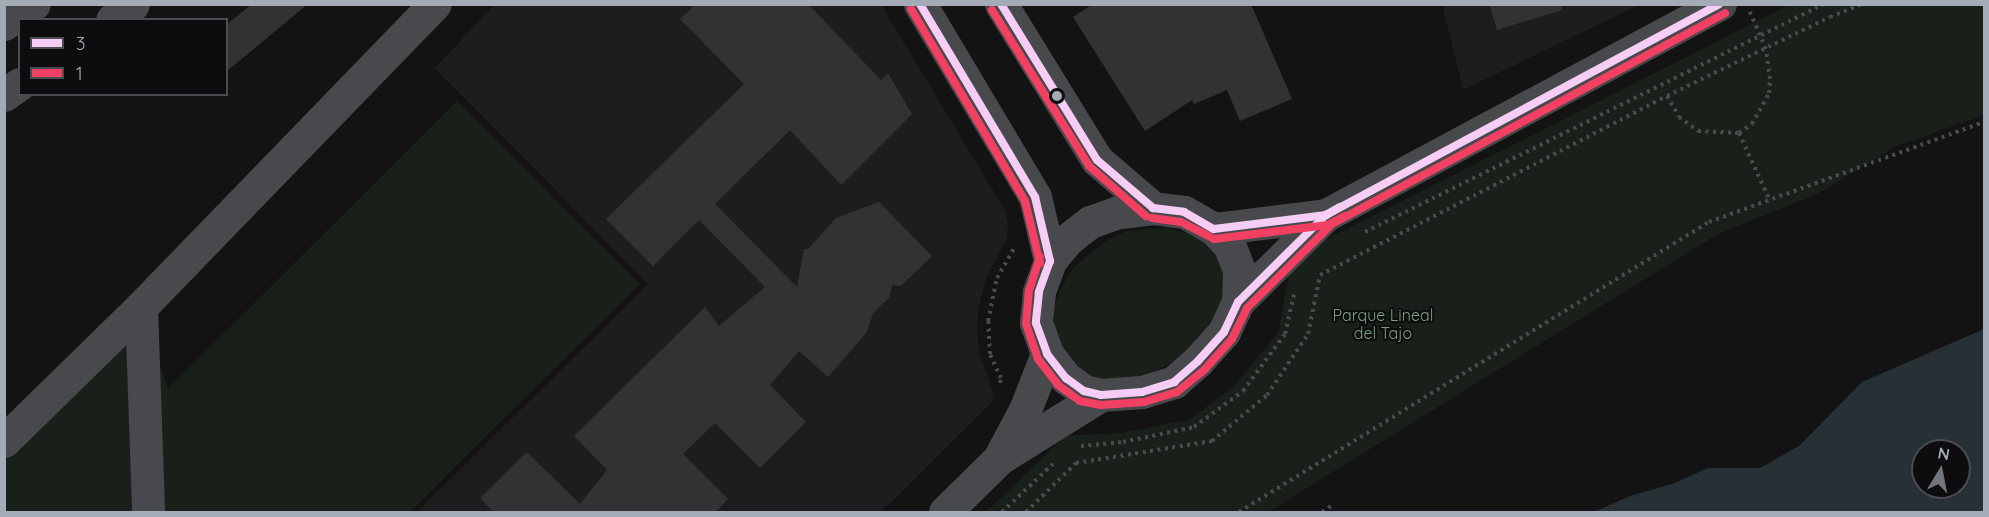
<!DOCTYPE html>
<html>
<head>
<meta charset="utf-8">
<style>
	body { margin:0 }
	#map { position:relative; width:1989px; height:517px; overflow:hidden; background:#131313; font-family:Quicksand,sans-serif }
	div>[style] { position:absolute }
	[style*='--x'] { left:calc(var(--x)*1px); top:calc(var(--y)*1px); width:calc(var(--w)*1px); rotate:calc(var(--a)*1deg) }
	.built>* { inset:0; background:#1d1d1f }
	.green>* { inset:0; background:#192019 }
	.water>* { inset:0; background:#263035 }
	.building>* { inset:0; background:#323234 }
	.path>* { height:4px; margin-top:-2px; transform-origin:0; background:repeating-linear-gradient(90deg,#494a4e 0 3px,transparent 0 7.5px) }
	.minor>* { height:33px; margin:-16.5px; padding:0 16.5px; transform-origin:16.5px; border-radius:16.5px; background:#47494c }
	.bus-1>* { height:8px; margin:-4px; padding:0 4px; transform-origin:4px; border-radius:4px; background:#f6cef5 }
	.bus-2>* { height:8px; margin:-4px; padding:0 4px; transform-origin:4px; border-radius:4px; background:#f24062 }
	.dots>* { width:16px; height:16px; translate:-50% -50%; box-sizing:border-box; border:3px solid #0d0d0f; border-radius:50% }
	span { translate:-50% -50%; white-space:nowrap; text-align:center; line-height:1.15; -webkit-text-stroke:4.5px #0d0d0f; paint-order:stroke }
	.park-label { font-size:16px; color:#7ba278 }
	.frame { position:absolute; inset:0; border:6px solid #a3abb6; pointer-events:none }
	.legend { position:absolute; left:18px; top:18px; width:210px; height:78px; box-sizing:border-box; background:#0d0d0f; border:2px solid #494c52; margin:0; padding:8px 10px; list-style:none; font-size:18px; color:#a3abb6 }
	.legend li { display:flex; align-items:center; gap:12px; height:30px }
	.legend b { width:30px; border:2px solid #494c52 }
	.north { position:absolute; left:1911px; top:439px; width:60px; height:60px; box-sizing:border-box; background:#0d0d0f; border:2px solid #494c52; border-radius:50%; rotate:10deg; font-size:16px; font-weight:700; line-height:24px; text-align:center; color:#a3abb6 }
	.north::after { content:''; display:block; margin:auto; width:21px; height:27px; background:#71767d; clip-path:polygon(50% 0,100% 100%,50% 72%,0 100%) }
</style>
</head>
<body>
<div id="map">
	<div class="built">
		<div style="clip-path:polygon(1442px 4px,1639px 5px,1463px 90px)"></div>
		<div style="clip-path:polygon(494px 5px,881px 5px,1005px 210px,1008px 223px,1007px 237px,986px 279px,978px 310px,977px 332px,980px 354px,993px 392px,993px 401px,881px 512px,417px 512px,648px 284px,435px 68px)"></div>
	</div>
	<div class="green">
		<div style="clip-path:polygon(1789px 5px,1984px 5px,1984px 115px,1897px 146px,1815px 195px,1718px 234px,1268px 512px,986px 512px,1065px 436px,1121px 433px,1190px 419px,1232px 388px,1278px 333px,1291px 263px,1305px 250px)"></div>
		<div style="clip-path:polygon(457px 101px,640px 284px,410px 512px,5px 512px,5px 437px,141px 307px,168px 389px)"></div>
		<div style="clip-path:polygon(1166px 228px,1206px 238px,1227px 260px,1221px 316px,1176px 361px,1137px 380px,1097px 382px,1075px 371px,1050px 333px,1053px 312px,1061px 288px,1074px 267px,1106px 241px,1128px 231px)"></div>
	</div>
	<div class="water">
		<div style="clip-path:polygon(evenodd,1984px 329px,1984px 512px,1594px 512px,1630px 496px,1675px 483px,1708px 468px,1760px 468px,1799px 446px,1862px 382px,1984px 329px,1923px 451px,1959px 451px,1959px 487px,1923px 487px,1923px 451px)"></div>
	</div>
	<div class="building">
		<div style="clip-path:polygon(252px 4px,308px 4px,226px 72px,226px 25px)"></div>
		<div style="clip-path:polygon(696px 4px,808px 4px,881px 80px,888px 73px,912px 114px,841px 185px,790px 130px,715px 204px,797px 287px,804px 249px,808px 249px,836px 218px,879px 202px,932px 256px,901px 286px,892px 285px,889px 298px,873px 313px,867px 332px,828px 377px,799px 351px,770px 385px,806px 422px,760px 468px,715px 423px,683px 454px,728px 499px,715px 513px,495px 513px,480px 498px,527px 452px,580px 504px,607px 470px,574px 436px,705px 307px,719px 326px,765px 287px,699px 220px,653px 266px,606px 219px,744px 84px,680px 19px)"></div>
		<div style="clip-path:polygon(1093px 4px,1251px 4px,1292px 99px,1240px 121px,1227px 90px,1194px 104px,1192px 100px,1145px 131px,1073px 17px)"></div>
		<div style="clip-path:polygon(1489px 4px,1561px 4px,1562px 10px,1497px 30px)"></div>
	</div>
	<div class="path">
		<div style="--x:1667;--y:96;--w:24;--a:60"></div>
		<div style="--x:1679;--y:117;--w:24;--a:36"></div>
		<div style="--x:1698;--y:131;--w:41;--a:2.8"></div>
		<div style="--x:1739;--y:133;--w:16;--a:-35"></div>
		<div style="--x:1752;--y:124;--w:35;--a:-61"></div>
		<div style="--x:1769;--y:93;--w:14;--a:-86"></div>
		<div style="--x:1770;--y:79;--w:30;--a:-98"></div>
		<div style="--x:1766;--y:49;--w:43;--a:-113.6"></div>
		<div style="--x:1739;--y:133;--w:75;--a:65.5"></div>
		<div style="--x:1365;--y:232;--w:513;--a:-26.42"></div>
		<div style="--x:1000;--y:383;--w:5;--a:-79"></div>
		<div style="--x:1001;--y:378;--w:26;--a:-115"></div>
		<div style="--x:990;--y:354;--w:33;--a:-93"></div>
		<div style="--x:988;--y:321;--w:44;--a:-78.2"></div>
		<div style="--x:997;--y:278;--w:34;--a:-60"></div>
		<div style="--x:1081;--y:446;--w:42;--a:-5.4"></div>
		<div style="--x:1123;--y:442;--w:73;--a:-11.9"></div>
		<div style="--x:1194;--y:427;--w:61;--a:-36.3"></div>
		<div style="--x:1243;--y:391;--w:71;--a:-53.6"></div>
		<div style="--x:1285;--y:334;--w:45;--a:-77.2"></div>
		<div style="--x:1002;--y:512;--w:70;--a:-43.3"></div>
		<div style="--x:1026;--y:512;--w:70;--a:-44.4"></div>
		<div style="--x:1076;--y:463;--w:138;--a:-9.2"></div>
		<div style="--x:1212;--y:441;--w:72;--a:-39.9"></div>
		<div style="--x:1267;--y:395;--w:73;--a:-56.1"></div>
		<div style="--x:1308;--y:334;--w:60;--a:-78.5"></div>
		<div style="--x:1320;--y:275;--w:390;--a:-27.3"></div>
		<div style="--x:1667;--y:96;--w:181;--a:-25.9"></div>
		<div style="--x:1830;--y:17;--w:35;--a:-22"></div>
		<div style="--x:1239;--y:512;--w:552;--a:-31.68"></div>
		<div style="--x:1709;--y:222;--w:293;--a:-20"></div>
		<div style="--x:1322;--y:512;--w:14;--a:-34"></div>
	</div>
	<div class="minor">
		<div style="--x:920;--y:4;--w:225;--a:59.2"></div>
		<div style="--x:1035;--y:197;--w:66;--a:76.8"></div>
		<div style="--x:1001;--y:4;--w:183;--a:58.4"></div>
		<div style="--x:1097;--y:160;--w:74;--a:40.6"></div>
		<div style="--x:112;--y:20;--w:26;--a:-37"></div>
		<div style="--x:4;--y:24;--w:36;--a:-34"></div>
		<div style="--x:4;--y:95;--w:19;--a:-35"></div>
		<div style="--x:1214;--y:229;--w:113;--a:-7.1"></div>
		<div style="--x:1238;--y:302;--w:32;--a:-88"></div>
		<div style="--x:1239;--y:270;--w:26;--a:-111"></div>
		<div style="--x:1230;--y:246;--w:23;--a:-133"></div>
		<div style="--x:1214;--y:229;--w:34;--a:-150"></div>
		<div style="--x:1184;--y:212;--w:31;--a:-173"></div>
		<div style="--x:1153;--y:208;--w:35;--a:173"></div>
		<div style="--x:1118;--y:212;--w:30;--a:160"></div>
		<div style="--x:1090;--y:222;--w:29;--a:142"></div>
		<div style="--x:1067;--y:240;--w:27;--a:129"></div>
		<div style="--x:1050;--y:261;--w:33;--a:110"></div>
		<div style="--x:1039;--y:292;--w:31;--a:96"></div>
		<div style="--x:1036;--y:323;--w:33;--a:70"></div>
		<div style="--x:1047;--y:354;--w:31;--a:52"></div>
		<div style="--x:1066;--y:378;--w:22;--a:36"></div>
		<div style="--x:1084;--y:391;--w:17;--a:13"></div>
		<div style="--x:1101;--y:395;--w:41;--a:-4.2"></div>
		<div style="--x:1142;--y:392;--w:34;--a:-17"></div>
		<div style="--x:1174;--y:382;--w:32;--a:-41"></div>
		<div style="--x:1198;--y:361;--w:39;--a:-48"></div>
		<div style="--x:1224;--y:332;--w:33;--a:-65"></div>
		<div style="--x:1238;--y:302;--w:124;--a:-44.7"></div>
		<div style="--x:1326;--y:215;--w:447;--a:-28.2"></div>
		<div style="--x:141;--y:307;--w:205;--a:88"></div>
		<div style="--x:4;--y:441;--w:192;--a:-44.4"></div>
		<div style="--x:141;--y:307;--w:422;--a:-45.9"></div>
		<div style="--x:1002;--y:453;--w:49;--a:-61.9"></div>
		<div style="--x:1025;--y:410;--w:60;--a:-68.6"></div>
		<div style="--x:945;--y:512;--w:77;--a:-44.5"></div>
		<div style="--x:1000;--y:458;--w:119;--a:-32"></div>
	</div>
	<div class="bus-1">
		<div style="--x:920;--y:4;--w:225;--a:59.2"></div>
		<div style="--x:1035;--y:197;--w:66;--a:76.8"></div>
		<div style="--x:1001;--y:4;--w:183;--a:58.4"></div>
		<div style="--x:1097;--y:160;--w:74;--a:40.6"></div>
		<div style="--x:1153;--y:208;--w:31;--a:7"></div>
		<div style="--x:1184;--y:212;--w:34;--a:30"></div>
		<div style="--x:1214;--y:229;--w:113;--a:-7.1"></div>
		<div style="--x:1326;--y:215;--w:16;--a:-30"></div>
		<div style="--x:1050;--y:261;--w:33;--a:110"></div>
		<div style="--x:1039;--y:292;--w:31;--a:96"></div>
		<div style="--x:1036;--y:323;--w:33;--a:70"></div>
		<div style="--x:1047;--y:354;--w:31;--a:52"></div>
		<div style="--x:1066;--y:378;--w:22;--a:36"></div>
		<div style="--x:1084;--y:391;--w:17;--a:13"></div>
		<div style="--x:1101;--y:395;--w:41;--a:-4.2"></div>
		<div style="--x:1142;--y:392;--w:34;--a:-17"></div>
		<div style="--x:1174;--y:382;--w:32;--a:-41"></div>
		<div style="--x:1198;--y:361;--w:39;--a:-48"></div>
		<div style="--x:1224;--y:332;--w:33;--a:-65"></div>
		<div style="--x:1238;--y:302;--w:124;--a:-44.7"></div>
		<div style="--x:1326;--y:215;--w:446;--a:-28.2"></div>
	</div>
	<div class="bus-2">
		<div style="--x:911;--y:9;--w:223;--a:59.3"></div>
		<div style="--x:1025;--y:201;--w:64;--a:76.4"></div>
		<div style="--x:992;--y:10;--w:184;--a:58.1"></div>
		<div style="--x:1089;--y:166;--w:76;--a:41.3"></div>
		<div style="--x:1152;--y:218;--w:29;--a:8"></div>
		<div style="--x:1181;--y:222;--w:37;--a:27"></div>
		<div style="--x:1214;--y:239;--w:115;--a:-7"></div>
		<div style="--x:1328;--y:225;--w:19;--a:-28"></div>
		<div style="--x:1040;--y:257;--w:35;--a:108"></div>
		<div style="--x:1029;--y:290;--w:34;--a:95"></div>
		<div style="--x:1026;--y:324;--w:37;--a:71"></div>
		<div style="--x:1038;--y:359;--w:33;--a:52"></div>
		<div style="--x:1058;--y:385;--w:27;--a:36"></div>
		<div style="--x:1080;--y:401;--w:21;--a:11"></div>
		<div style="--x:1101;--y:405;--w:43;--a:-4"></div>
		<div style="--x:1144;--y:402;--w:34;--a:-17"></div>
		<div style="--x:1177;--y:392;--w:36;--a:-39"></div>
		<div style="--x:1205;--y:369;--w:40;--a:-48"></div>
		<div style="--x:1232;--y:339;--w:34;--a:-64"></div>
		<div style="--x:1247;--y:308;--w:120;--a:-44.7"></div>
		<div style="--x:1332;--y:224;--w:446;--a:-28.2"></div>
	</div>
	<div class="dots">
		<div style="left:1057px;top:96px;background:#a3abb6"></div>
	</div>
	<div class="park-label">
		<span style="left:1383px;top:324px">Parque Lineal<br>del Tajo</span>
	</div>
	<div class="frame"></div>
	<ul class="legend">
	<li><b style="height:8px;background:#f6cef5"></b>3</li>
	<li><b style="height:8px;background:#f24062"></b>1</li>
	</ul>
	<div class="north">N</div>
</div>
</body>
</html>
